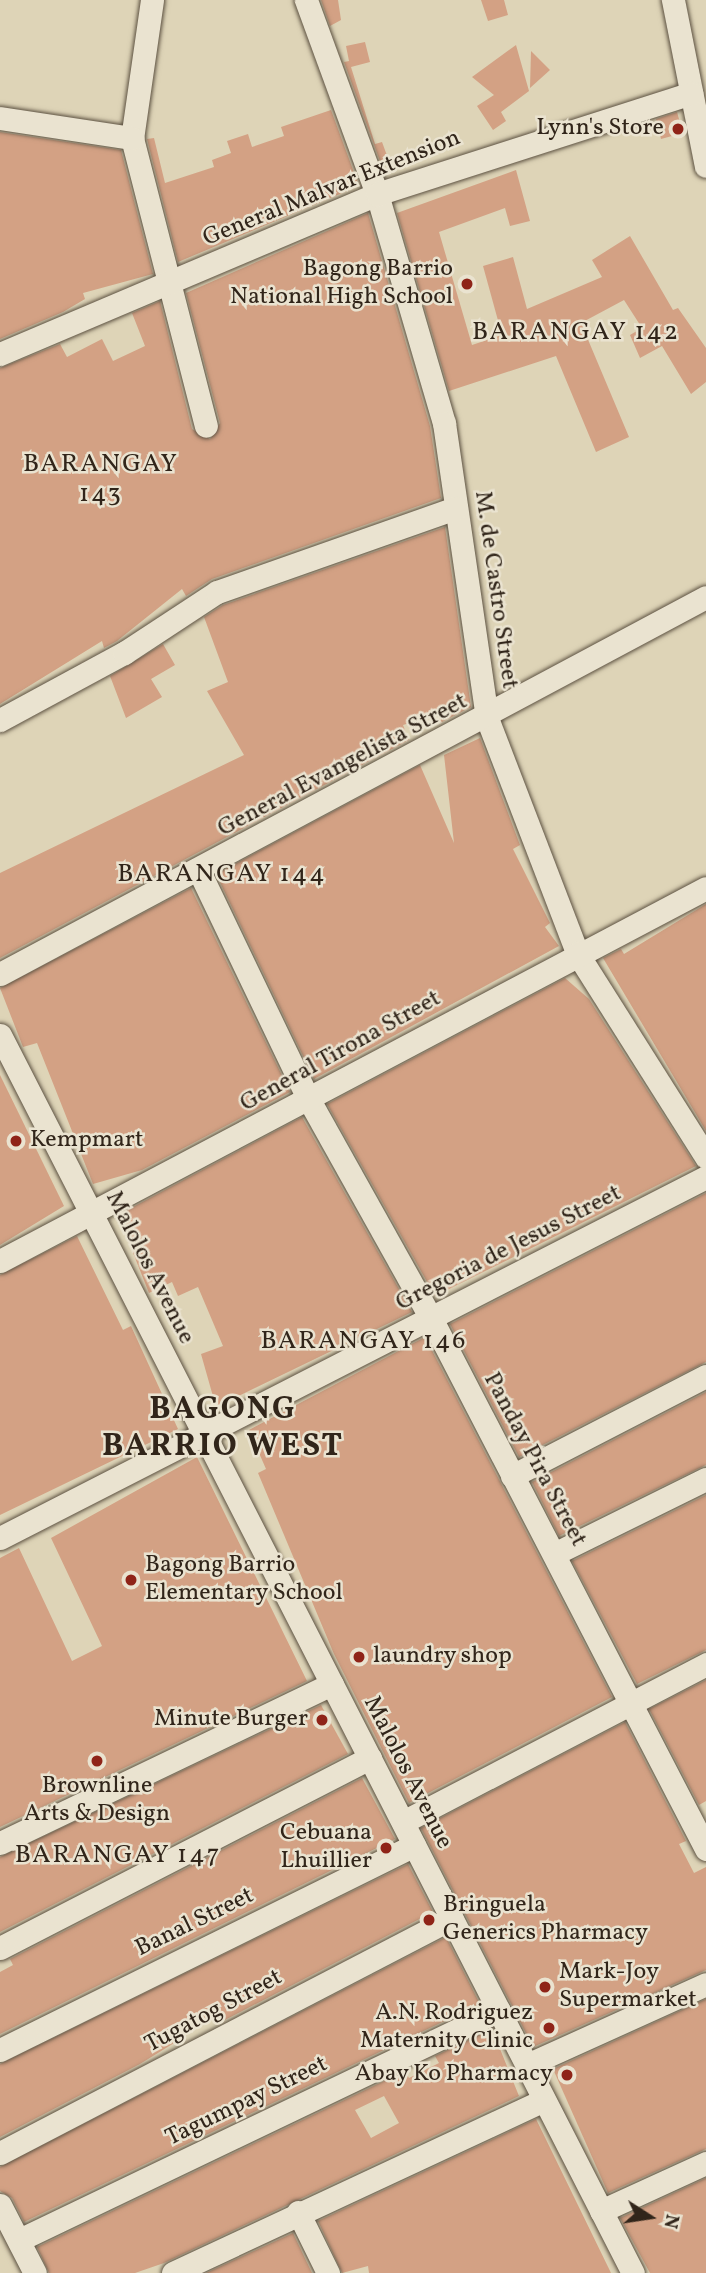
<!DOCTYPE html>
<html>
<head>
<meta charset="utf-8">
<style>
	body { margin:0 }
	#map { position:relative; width:706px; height:2273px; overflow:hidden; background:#ded4b7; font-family:Vollkorn,serif }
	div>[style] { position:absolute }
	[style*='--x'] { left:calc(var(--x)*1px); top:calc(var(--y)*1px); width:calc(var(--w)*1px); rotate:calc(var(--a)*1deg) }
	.building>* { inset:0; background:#d3a184 }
	.roads { filter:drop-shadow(0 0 2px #5c5141) drop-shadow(0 0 2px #5c5141) }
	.minor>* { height:23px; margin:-11.5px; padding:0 11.5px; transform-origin:11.5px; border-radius:11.5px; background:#eae3d0 }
	.dots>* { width:19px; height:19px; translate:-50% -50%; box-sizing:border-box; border:4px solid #eae3d0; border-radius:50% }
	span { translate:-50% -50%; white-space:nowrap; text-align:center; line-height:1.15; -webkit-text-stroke:5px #eae3d0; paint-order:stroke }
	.poi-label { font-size:24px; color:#31251a }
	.right { translate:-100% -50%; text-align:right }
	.left { translate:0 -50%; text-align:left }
	.street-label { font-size:24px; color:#31251a }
	.neighbourhood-label { font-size:26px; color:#31251a; letter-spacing:2px }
	.district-label { font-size:32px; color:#31251a; font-weight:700; letter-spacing:2px }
	.north { position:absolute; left:615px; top:2182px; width:70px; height:70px; -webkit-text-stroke:5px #eae3d0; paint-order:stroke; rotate:102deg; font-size:19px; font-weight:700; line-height:28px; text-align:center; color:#31251a }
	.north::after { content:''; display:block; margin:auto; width:24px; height:32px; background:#31251a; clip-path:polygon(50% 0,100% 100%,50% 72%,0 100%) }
</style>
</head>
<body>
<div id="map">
	<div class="building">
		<div style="clip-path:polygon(321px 0,338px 0,341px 20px,330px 26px)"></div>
		<div style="clip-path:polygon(481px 0,504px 0,508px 15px,488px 21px)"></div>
		<div style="clip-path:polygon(365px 42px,370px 62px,351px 67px,375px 144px,382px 142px,389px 161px,381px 164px,344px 62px,349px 61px,346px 46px)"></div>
		<div style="clip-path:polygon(516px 45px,529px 91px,501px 112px,506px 121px,493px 130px,477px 106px,494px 95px,472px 77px)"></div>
		<div style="clip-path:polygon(531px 51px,550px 70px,530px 88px)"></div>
		<div style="clip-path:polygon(331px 110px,359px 186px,178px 262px,147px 139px,154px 138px,165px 183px,214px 167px,212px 160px,231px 153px,227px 141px,248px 134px,252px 147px,284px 136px,281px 127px)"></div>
		<div style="clip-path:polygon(677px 112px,683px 133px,661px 139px,656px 119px)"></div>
		<div style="clip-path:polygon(0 132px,121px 150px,153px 274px,83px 293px,85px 299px,63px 312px,0 339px)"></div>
		<div style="clip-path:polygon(516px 170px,530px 221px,510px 226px,505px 208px,439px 232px,472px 345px,502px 335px,483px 266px,513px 257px,527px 309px,602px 277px,592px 260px,630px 236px,673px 310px,678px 308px,706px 348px,706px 382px,691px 394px,662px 346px,640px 358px,630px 335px,642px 328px,624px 300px,581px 323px,629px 437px,596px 452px,556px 356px,449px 391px,397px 213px)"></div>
		<div style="clip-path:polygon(368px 213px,430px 426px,441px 498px,212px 579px,186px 596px,182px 589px,117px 641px,104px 648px,102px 641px,0 704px,0 368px,60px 344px,67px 357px,102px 339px,113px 361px,145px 346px,132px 313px,160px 301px,192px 429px,210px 439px,220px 423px,186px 293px)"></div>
		<div style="clip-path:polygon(445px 527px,471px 707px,440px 723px,439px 714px,403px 725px,409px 740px,0 958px,0 873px,244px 755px,207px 691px,228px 682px,204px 617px,223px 605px)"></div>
		<div style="clip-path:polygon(163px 644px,175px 665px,151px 679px,162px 697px,126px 718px,110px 676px)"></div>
		<div style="clip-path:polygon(480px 738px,520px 845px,513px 849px,550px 923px,545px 927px,559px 946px,314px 1079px,216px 874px,420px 765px,454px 843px,444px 755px)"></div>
		<div style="clip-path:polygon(191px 888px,290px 1092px,142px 1170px,93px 1184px,37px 1043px,23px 1047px,0 988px)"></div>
		<div style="clip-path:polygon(706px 904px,706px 1131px,603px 958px,621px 949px,624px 954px)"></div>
		<div style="clip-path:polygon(565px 978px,589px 999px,696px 1166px,435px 1296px,327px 1104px)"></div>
		<div style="clip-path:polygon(0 1075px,64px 1206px,0 1245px)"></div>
		<div style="clip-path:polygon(302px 1117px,412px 1312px,216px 1407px,201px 1354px,223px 1346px,198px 1287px,178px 1296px,172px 1282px,149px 1293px,118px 1215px)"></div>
		<div style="clip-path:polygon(706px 1193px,706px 1362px,519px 1457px,450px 1324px)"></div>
		<div style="clip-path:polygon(77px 1236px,123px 1330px,131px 1326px,178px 1429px,0 1515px,0 1275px)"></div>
		<div style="clip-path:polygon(425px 1337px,612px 1697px,409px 1803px,334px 1654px,258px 1473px,266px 1469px,249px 1430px)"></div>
		<div style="clip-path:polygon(706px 1392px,706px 1465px,559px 1536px,532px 1482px)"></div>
		<div style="clip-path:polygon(197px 1457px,307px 1681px,0 1827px,0 1558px,19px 1548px,72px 1661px,102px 1646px,51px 1538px)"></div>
		<div style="clip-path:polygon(706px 1495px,706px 1650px,637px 1684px,572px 1561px)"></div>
		<div style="clip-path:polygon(706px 1680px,706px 1801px,699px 1805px,649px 1709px)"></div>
		<div style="clip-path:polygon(321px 1705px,348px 1754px,0 1932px,0 1857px)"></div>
		<div style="clip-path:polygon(625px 1722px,686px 1841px,679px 1844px,694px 1873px,706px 1867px,706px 1970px,533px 2047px,421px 1828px)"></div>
		<div style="clip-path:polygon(362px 1778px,395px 1839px,0 2034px,0 1972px,13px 1965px,10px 1959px)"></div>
		<div style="clip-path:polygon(408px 1864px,433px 1912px,223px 2021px,219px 2014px,207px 2022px,202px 2013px,174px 2029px,179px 2040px,140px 2064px,0 2137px,0 2064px)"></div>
		<div style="clip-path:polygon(446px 1937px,480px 2004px,24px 2222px,12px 2198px,0 2191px,0 2167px)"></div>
		<div style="clip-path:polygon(706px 1999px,706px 2149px,608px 2193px,553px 2069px)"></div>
		<div style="clip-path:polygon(evenodd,492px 2029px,519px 2096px,164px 2263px,135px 2273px,49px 2273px,37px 2247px,405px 2071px,409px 2078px,439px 2063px,435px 2056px,492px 2029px,384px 2096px,399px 2123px,371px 2138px,355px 2110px,384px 2096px)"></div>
		<div style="clip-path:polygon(536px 2119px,611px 2273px,369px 2273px,368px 2266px,342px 2273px,318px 2221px)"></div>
		<div style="clip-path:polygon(706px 2178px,706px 2273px,650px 2273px,620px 2218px)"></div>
		<div style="clip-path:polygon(293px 2233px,312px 2273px,206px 2273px)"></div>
	</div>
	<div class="roads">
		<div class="minor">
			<div style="--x:152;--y:0;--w:139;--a:98.2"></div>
			<div style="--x:132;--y:138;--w:297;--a:75.6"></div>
			<div style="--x:306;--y:0;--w:207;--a:69.9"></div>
			<div style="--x:377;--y:194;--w:239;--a:73.7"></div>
			<div style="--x:444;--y:423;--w:298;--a:81.7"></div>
			<div style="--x:487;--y:718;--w:252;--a:69"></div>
			<div style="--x:577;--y:953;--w:241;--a:57.7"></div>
			<div style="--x:673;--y:0;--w:169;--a:78.8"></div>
			<div style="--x:0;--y:118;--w:134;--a:8.6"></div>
			<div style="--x:0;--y:354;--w:410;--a:-23"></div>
			<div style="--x:377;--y:194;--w:330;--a:-17.8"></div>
			<div style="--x:0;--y:720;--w:141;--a:-28.4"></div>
			<div style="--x:124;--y:653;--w:111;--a:-33.3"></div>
			<div style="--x:217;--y:592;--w:253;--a:-19.4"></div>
			<div style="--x:200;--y:873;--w:252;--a:64.4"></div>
			<div style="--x:309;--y:1100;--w:250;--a:60.8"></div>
			<div style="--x:431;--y:1318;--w:598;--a:62.62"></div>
			<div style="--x:0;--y:974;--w:800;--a:-28.1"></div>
			<div style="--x:0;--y:1035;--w:1390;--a:62.92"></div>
			<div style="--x:0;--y:1261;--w:798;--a:-27.85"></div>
			<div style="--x:512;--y:1476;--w:218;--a:-27.3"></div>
			<div style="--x:0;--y:1538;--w:793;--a:-27.08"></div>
			<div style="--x:554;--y:1554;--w:169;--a:-26.3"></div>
			<div style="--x:403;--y:1822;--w:342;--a:-27.5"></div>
			<div style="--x:0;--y:1843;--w:368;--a:-25.6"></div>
			<div style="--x:0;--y:1948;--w:416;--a:-27.2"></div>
			<div style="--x:0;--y:2050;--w:462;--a:-26.3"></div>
			<div style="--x:527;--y:2065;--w:196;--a:-24.3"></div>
			<div style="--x:0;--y:2153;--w:509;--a:-27.47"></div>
			<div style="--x:0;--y:2205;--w:76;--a:62.8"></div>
			<div style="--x:601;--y:2211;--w:115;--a:-24.6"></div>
			<div style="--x:298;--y:2212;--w:68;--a:63.8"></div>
			<div style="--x:19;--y:2240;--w:532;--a:-25.6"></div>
			<div style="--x:173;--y:2273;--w:409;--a:-25"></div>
		</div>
	</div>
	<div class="dots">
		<div style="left:678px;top:129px;background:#8f2418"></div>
		<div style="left:467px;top:284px;background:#8f2418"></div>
		<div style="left:16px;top:1141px;background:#8f2418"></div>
		<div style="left:131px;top:1580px;background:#8f2418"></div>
		<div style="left:359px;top:1657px;background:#8f2418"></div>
		<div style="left:322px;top:1720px;background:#8f2418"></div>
		<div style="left:97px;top:1761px;background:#8f2418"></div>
		<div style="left:386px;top:1848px;background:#8f2418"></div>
		<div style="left:429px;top:1920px;background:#8f2418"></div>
		<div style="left:545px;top:1987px;background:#8f2418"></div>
		<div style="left:549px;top:2028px;background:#8f2418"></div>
		<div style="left:567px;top:2075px;background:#8f2418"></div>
	</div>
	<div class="poi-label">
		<span class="right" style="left:664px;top:129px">Lynn's Store</span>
		<span class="right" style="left:453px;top:284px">Bagong Barrio<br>National High School</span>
		<span class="left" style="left:30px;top:1141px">Kempmart</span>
		<span class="left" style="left:145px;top:1580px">Bagong Barrio<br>Elementary School</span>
		<span class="left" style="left:373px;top:1657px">laundry shop</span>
		<span class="right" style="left:308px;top:1720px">Minute Burger</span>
		<span style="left:97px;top:1801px">Brownline<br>Arts &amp; Design</span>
		<span class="right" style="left:372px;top:1848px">Cebuana<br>Lhuillier</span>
		<span class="left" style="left:443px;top:1920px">Bringuela<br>Generics Pharmacy</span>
		<span class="left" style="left:559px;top:1987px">Mark-Joy<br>Supermarket</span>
		<span class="right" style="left:533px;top:2028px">A.N. Rodriguez<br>Maternity Clinic</span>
		<span class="right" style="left:553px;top:2075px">Abay Ko Pharmacy</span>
	</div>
	<div class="street-label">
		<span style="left:332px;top:189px;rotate:-22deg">General Malvar Extension</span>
		<span style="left:495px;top:590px;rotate:82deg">M. de Castro Street</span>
		<span style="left:343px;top:766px;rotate:-28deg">General Evangelista Street</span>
		<span style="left:341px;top:1052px;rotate:-29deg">General Tirona Street</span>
		<span style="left:509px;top:1249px;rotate:-27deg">Gregoria de Jesus Street</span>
		<span style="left:149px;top:1268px;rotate:63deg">Malolos Avenue</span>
		<span style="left:534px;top:1460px;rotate:62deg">Panday Pira Street</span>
		<span style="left:407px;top:1773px;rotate:63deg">Malolos Avenue</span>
		<span style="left:195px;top:1923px;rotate:-26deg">Banal Street</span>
		<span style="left:214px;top:2012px;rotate:-28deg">Tugatog Street</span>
		<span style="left:247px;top:2102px;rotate:-26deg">Tagumpay Street</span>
	</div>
	<div class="neighbourhood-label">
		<span style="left:576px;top:333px">BARANGAY 142</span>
		<span style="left:101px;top:480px">BARANGAY<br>143</span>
		<span style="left:222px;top:875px">BARANGAY 144</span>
		<span style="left:364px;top:1342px">BARANGAY 146</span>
		<span style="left:118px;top:1856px">BARANGAY 147</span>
	</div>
	<div class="district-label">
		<span style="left:223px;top:1429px">BAGONG<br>BARRIO WEST</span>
	</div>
	<div class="north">N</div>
</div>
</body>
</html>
